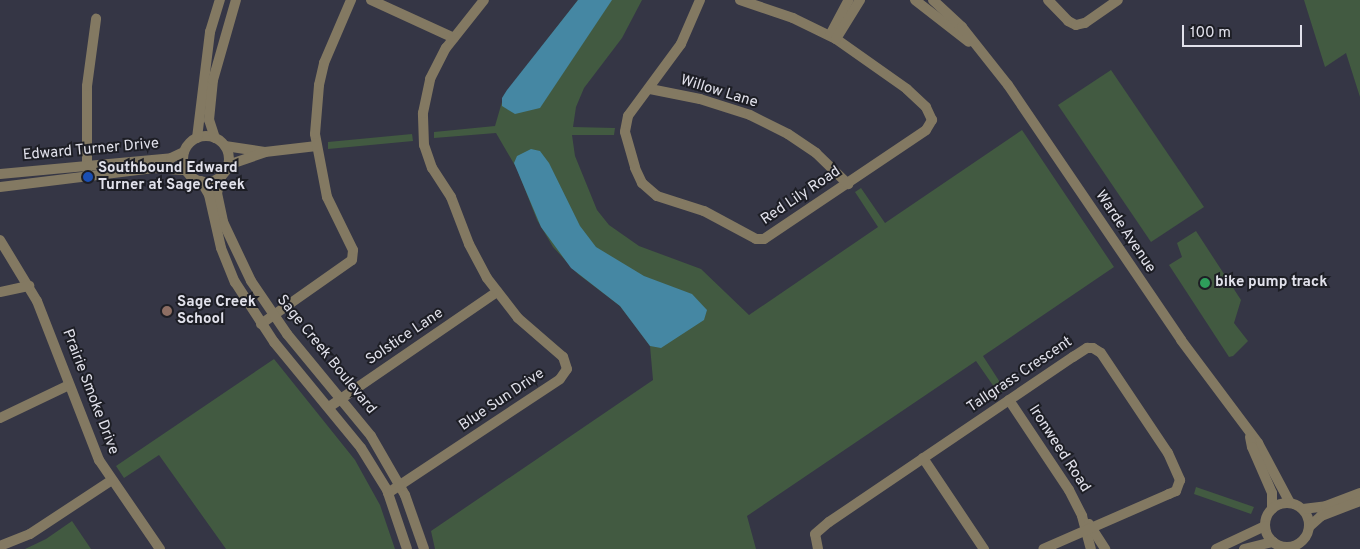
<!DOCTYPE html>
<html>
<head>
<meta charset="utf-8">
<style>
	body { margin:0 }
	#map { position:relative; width:1360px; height:549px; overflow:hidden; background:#353645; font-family:Overpass,sans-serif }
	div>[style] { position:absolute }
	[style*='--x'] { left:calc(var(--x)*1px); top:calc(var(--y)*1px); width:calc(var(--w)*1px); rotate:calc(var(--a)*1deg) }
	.green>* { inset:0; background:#425a41 }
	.water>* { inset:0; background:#4587a3 }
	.minor>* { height:10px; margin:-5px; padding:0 5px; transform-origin:5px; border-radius:5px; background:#837962 }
	.tertiary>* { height:10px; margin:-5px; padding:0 5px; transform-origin:5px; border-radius:5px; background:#837962 }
	.tertiary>.ring { margin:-5px; padding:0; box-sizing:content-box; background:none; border:10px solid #837962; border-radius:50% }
	.dots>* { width:14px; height:14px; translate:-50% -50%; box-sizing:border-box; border:2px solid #1d1e25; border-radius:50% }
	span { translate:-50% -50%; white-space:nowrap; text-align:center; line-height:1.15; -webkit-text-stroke:4px #1d1e25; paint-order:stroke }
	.street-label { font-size:15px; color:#e1e1eb }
	.poi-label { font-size:15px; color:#e1e1eb; font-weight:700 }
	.left { translate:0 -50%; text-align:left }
	.scale { position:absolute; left:1182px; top:25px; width:120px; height:22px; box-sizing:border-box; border:2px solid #e1e1eb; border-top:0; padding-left:6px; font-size:15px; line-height:18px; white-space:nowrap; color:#e1e1eb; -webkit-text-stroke:4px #1d1e25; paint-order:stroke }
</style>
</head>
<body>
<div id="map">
	<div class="green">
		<div style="clip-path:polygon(578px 0,642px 0,622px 38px,584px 88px,576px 107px,573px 127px,615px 128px,614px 135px,572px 135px,575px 156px,597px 210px,609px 225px,639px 246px,701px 269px,749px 315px,878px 227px,855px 192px,861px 188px,885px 223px,1022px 130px,1114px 267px,983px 356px,1005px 390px,999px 394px,976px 361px,747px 516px,756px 549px,435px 549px,431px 531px,653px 380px,650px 346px,620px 306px,578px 274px,553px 247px,537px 220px,517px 169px,496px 133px,434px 138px,434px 132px,495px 126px,504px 95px)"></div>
		<div style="clip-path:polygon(1304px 0,1360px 0,1360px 97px,1346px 53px,1325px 67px)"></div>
		<div style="clip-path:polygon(1111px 70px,1204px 207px,1151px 242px,1058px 105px)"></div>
		<div style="clip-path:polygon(412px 134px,413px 141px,328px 149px,328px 142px)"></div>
		<div style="clip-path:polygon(1196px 231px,1241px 300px,1234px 323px,1248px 341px,1233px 356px,1229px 357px,1169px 265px,1182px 257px,1177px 243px)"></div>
		<div style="clip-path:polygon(274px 359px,355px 460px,380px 505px,395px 549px,226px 549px,159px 455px,124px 478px,116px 466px)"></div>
		<div style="clip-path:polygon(1196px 487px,1254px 507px,1251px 514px,1194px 494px)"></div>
		<div style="clip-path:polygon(72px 521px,91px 549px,25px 549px,46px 539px)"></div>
	</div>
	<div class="water">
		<div style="clip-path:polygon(578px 0,612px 0,540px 108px,515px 114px,502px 106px,502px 98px,507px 90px)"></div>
		<div style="clip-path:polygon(531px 149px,540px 151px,549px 163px,580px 226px,596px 247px,644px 276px,692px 294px,707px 310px,704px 320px,661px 348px,650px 346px,620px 306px,571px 268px,541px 227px,514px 163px,517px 156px)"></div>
	</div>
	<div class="minor">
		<div style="--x:371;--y:0;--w:91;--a:24.6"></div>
		<div style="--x:700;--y:0;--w:48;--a:113.4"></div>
		<div style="--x:681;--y:44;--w:89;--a:126.4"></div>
		<div style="--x:628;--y:116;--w:16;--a:101"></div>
		<div style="--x:625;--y:132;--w:37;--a:74"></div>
		<div style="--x:635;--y:168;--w:17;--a:65"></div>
		<div style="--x:642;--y:183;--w:20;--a:41"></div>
		<div style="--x:657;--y:196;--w:49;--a:17.7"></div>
		<div style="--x:704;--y:211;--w:59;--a:28.3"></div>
		<div style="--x:756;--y:239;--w:8;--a:0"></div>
		<div style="--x:764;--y:239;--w:195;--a:-33.9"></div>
		<div style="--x:926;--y:130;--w:12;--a:-59"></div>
		<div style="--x:932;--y:120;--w:14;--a:-115"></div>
		<div style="--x:926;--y:107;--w:26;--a:-137"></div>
		<div style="--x:907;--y:89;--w:87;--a:-144.8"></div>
		<div style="--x:836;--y:39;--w:48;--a:-154"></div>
		<div style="--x:793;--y:18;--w:56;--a:-161.2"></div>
		<div style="--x:1048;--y:0;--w:29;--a:46"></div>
		<div style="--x:1068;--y:21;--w:9;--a:27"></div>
		<div style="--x:1076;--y:25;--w:9;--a:-13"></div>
		<div style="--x:1085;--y:23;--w:40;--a:-34.9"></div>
		<div style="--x:830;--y:35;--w:40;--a:-62"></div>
		<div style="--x:836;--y:39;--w:46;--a:-58.4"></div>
		<div style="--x:650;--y:89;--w:51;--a:11.3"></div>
		<div style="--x:700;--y:99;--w:52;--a:17.7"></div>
		<div style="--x:750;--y:115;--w:42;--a:26.6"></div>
		<div style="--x:788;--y:134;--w:34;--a:34"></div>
		<div style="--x:816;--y:153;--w:45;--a:44.1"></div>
		<div style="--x:225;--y:146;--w:40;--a:8.5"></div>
		<div style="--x:265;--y:152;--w:52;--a:-6.6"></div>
		<div style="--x:228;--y:165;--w:39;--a:-19"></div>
		<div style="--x:87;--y:169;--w:83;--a:-90"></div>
		<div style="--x:87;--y:86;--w:68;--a:-82.3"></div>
		<div style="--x:0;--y:240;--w:71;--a:58.8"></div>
		<div style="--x:37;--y:301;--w:171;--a:68.7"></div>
		<div style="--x:99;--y:460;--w:108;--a:55.6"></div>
		<div style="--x:0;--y:292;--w:30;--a:-12"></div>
		<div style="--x:261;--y:324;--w:111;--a:-35.1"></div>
		<div style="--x:352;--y:260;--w:10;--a:-84"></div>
		<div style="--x:353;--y:250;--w:59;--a:-116.1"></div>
		<div style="--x:327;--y:197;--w:64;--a:-100.8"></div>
		<div style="--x:315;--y:134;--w:49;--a:-85.3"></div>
		<div style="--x:319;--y:85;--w:23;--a:-77"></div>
		<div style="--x:324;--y:63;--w:69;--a:-66.8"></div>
		<div style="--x:1009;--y:400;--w:108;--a:56.3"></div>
		<div style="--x:1069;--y:490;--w:29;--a:63"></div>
		<div style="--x:1082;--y:516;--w:34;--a:75"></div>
		<div style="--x:329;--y:407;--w:204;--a:-34.4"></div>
		<div style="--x:0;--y:418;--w:76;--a:-25.6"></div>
		<div style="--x:923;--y:458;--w:110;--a:56.2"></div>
		<div style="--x:388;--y:493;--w:206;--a:-33.5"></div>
		<div style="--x:560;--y:379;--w:12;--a:-55"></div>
		<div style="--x:567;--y:369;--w:13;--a:-108"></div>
		<div style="--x:563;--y:357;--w:60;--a:-139.1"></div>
		<div style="--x:518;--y:318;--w:51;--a:-127.8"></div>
		<div style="--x:487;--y:278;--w:38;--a:-118"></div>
		<div style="--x:469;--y:244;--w:50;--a:-111"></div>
		<div style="--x:451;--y:197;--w:35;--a:-123"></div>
		<div style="--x:432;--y:168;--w:24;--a:-109"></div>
		<div style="--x:424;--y:145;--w:32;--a:-92"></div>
		<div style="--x:423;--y:113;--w:35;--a:-78"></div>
		<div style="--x:430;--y:79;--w:35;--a:-63"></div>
		<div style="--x:446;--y:48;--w:61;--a:-51.6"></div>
		<div style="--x:1089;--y:524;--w:30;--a:57"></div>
		<div style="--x:0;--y:546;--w:32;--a:-22"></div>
		<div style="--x:30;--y:534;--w:98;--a:-33.4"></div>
		<div style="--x:818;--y:549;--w:15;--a:-101"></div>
		<div style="--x:815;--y:534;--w:18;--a:-41"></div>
		<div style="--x:829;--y:522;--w:295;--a:-34.1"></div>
		<div style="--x:1073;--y:357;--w:17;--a:-33"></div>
		<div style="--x:1087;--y:348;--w:6;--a:0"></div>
		<div style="--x:1093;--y:348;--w:9;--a:32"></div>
		<div style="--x:1101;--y:353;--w:120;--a:56.2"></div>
		<div style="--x:1168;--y:453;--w:30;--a:66"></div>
		<div style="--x:1180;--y:480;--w:12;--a:110"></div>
		<div style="--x:1176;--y:491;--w:8;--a:157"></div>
		<div style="--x:1169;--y:494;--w:137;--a:156.4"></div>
	</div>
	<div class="tertiary">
		<div style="--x:915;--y:0;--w:68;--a:37.9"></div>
		<div style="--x:933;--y:0;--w:40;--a:43"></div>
		<div style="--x:962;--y:27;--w:74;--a:51.6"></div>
		<div style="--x:1008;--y:85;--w:308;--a:55.8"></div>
		<div style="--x:1181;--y:340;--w:129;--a:53.2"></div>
		<div style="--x:1258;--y:443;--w:68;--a:61.9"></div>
		<div class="ring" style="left:183px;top:136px;width:36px;height:36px"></div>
		<div style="--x:197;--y:138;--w:107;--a:-83"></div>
		<div style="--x:210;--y:32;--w:34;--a:-73"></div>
		<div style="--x:215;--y:138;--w:19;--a:-108"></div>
		<div style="--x:209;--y:120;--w:40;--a:-84.3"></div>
		<div style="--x:213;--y:80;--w:83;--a:-74"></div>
		<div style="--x:0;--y:174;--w:172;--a:-5.3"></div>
		<div style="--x:171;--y:158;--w:14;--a:-25"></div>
		<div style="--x:221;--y:176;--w:17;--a:103"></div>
		<div style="--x:217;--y:193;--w:30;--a:78"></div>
		<div style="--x:223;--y:222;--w:65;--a:64.6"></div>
		<div style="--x:251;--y:281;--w:64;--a:55.8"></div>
		<div style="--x:287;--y:334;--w:132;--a:50.5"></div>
		<div style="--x:371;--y:436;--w:68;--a:60"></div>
		<div style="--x:405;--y:495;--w:57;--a:70.6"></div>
		<div style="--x:201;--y:181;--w:16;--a:60"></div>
		<div style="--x:209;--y:195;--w:54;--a:77.2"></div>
		<div style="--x:221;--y:248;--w:37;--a:68"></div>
		<div style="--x:235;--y:282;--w:72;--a:57"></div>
		<div style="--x:274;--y:342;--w:137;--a:50.6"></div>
		<div style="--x:361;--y:448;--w:49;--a:58.2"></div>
		<div style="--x:387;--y:490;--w:62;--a:71.3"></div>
		<div style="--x:0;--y:187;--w:155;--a:-7"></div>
		<div style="--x:154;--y:168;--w:32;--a:4"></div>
		<div style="--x:1250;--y:437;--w:10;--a:79"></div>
		<div style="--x:1252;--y:447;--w:50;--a:66.5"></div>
		<div style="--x:1272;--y:493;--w:16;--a:90"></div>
		<div class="ring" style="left:1265px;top:503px;width:34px;height:34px"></div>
		<div style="--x:1303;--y:509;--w:23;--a:-7"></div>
		<div style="--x:1326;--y:506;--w:36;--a:-21"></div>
		<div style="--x:1310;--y:526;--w:15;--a:-42"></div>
		<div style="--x:1321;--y:516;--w:42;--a:-21"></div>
		<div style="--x:1216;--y:549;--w:54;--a:-25.1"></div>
		<div style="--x:1244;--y:549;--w:30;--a:-14"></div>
	</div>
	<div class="dots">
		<div style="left:88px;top:177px;background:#1a4fb4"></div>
		<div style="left:1205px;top:283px;background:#2e9e5b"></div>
		<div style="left:167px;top:311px;background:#8d6e63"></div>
	</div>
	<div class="street-label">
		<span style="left:719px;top:92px;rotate:17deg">Willow Lane</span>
		<span style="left:91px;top:150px;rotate:-5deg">Edward Turner Drive</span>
		<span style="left:801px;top:196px;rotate:-34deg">Red Lily Road</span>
		<span style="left:1125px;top:232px;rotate:56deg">Warde Avenue</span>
		<span style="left:405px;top:337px;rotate:-34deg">Solstice Lane</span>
		<span style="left:326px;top:355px;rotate:51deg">Sage Creek Boulevard</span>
		<span style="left:1020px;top:375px;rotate:-34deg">Tallgrass Crescent</span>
		<span style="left:90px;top:392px;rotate:69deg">Prairie Smoke Drive</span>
		<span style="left:502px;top:400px;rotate:-34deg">Blue Sun Drive</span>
		<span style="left:1059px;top:449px;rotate:57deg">Ironweed Road</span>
	</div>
	<div class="poi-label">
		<span class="left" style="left:98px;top:177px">Southbound Edward<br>Turner at Sage Creek</span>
		<span class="left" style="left:1215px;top:283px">bike pump track</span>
		<span class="left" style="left:177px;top:311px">Sage Creek<br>School</span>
	</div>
	<div class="scale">100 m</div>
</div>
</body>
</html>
